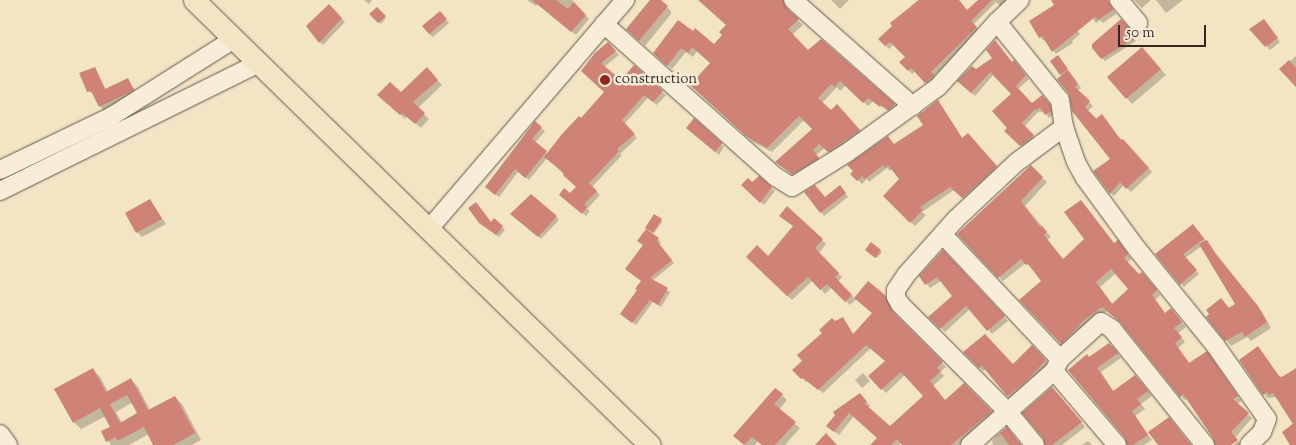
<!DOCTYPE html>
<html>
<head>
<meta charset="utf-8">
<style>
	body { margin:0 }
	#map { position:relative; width:1296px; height:445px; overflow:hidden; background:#f3e4c4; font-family:"Sorts Mill Goudy",serif }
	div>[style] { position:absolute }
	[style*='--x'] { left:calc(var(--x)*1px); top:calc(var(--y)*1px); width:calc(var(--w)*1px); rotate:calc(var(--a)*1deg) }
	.shadow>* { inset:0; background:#0003 }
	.building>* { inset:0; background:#cf8376 }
	.roads { filter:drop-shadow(0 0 1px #63564a) drop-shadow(0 0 1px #63564a) }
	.minor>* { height:18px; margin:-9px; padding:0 9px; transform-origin:9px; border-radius:9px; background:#f7edd9 }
	.major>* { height:21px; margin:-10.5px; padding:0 10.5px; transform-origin:10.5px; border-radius:10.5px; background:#f3e4c4 }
	.dots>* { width:14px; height:14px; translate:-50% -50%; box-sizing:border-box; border:2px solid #f7edd9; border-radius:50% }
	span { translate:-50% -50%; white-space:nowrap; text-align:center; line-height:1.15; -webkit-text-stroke:5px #f7edd9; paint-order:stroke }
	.poi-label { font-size:15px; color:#332721 }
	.left { translate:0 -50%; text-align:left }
	.scale { position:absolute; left:1118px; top:25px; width:88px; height:22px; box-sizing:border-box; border:2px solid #332721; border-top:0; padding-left:6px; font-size:15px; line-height:18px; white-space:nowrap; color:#332721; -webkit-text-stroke:4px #f7edd9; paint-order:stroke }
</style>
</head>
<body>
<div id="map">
	<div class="shadow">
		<div style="clip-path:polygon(364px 0,372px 0,369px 4px)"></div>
		<div style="clip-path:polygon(527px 0,572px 0,589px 19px,576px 35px,538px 4px,536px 6px)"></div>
		<div style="clip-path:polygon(651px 0,659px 0,671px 11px,671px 14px,645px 46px,633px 34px)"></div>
		<div style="clip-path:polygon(700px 0,784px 0,790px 13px,803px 25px,792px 35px,808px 52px,821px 40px,899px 110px,893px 114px,873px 101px,868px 106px,846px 85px,840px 91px,837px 87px,822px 103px,831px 112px,842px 110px,864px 135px,833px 156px,825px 148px,816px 155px,822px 163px,797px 178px,781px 166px,814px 129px,804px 120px,772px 152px,753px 142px,692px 85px,712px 64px,697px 51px,693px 57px,686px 52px,672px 69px,659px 58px,678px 22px,714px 45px,724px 35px,727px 25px)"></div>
		<div style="clip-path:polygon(831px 0,849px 0,840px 9px)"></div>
		<div style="clip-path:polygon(918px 0,958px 0,968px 12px,979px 0,1010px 0,1003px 8px,996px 2px,973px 25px,980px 31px,934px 76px,937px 79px,929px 86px,915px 71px,912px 74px,901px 62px,906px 57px,894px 44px,889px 49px,880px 39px,894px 26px,892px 24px)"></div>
		<div style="clip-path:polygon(1078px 0,1108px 0,1116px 14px,1103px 23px,1100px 20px,1096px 23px)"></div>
		<div style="clip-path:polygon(1134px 0,1151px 0,1142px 8px)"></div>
		<div style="clip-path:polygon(1156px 0,1183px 0,1166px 13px)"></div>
		<div style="clip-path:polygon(329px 5px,345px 22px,323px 45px,320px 42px)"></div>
		<div style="clip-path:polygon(376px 8px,386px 18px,381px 24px,371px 14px)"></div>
		<div style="clip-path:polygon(1061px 8px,1080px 34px,1072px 41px,1073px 43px,1056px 54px,1045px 39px,1044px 41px,1040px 37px,1030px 21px)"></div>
		<div style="clip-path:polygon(443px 16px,449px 23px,433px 37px,429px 34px)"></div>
		<div style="clip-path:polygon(1121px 21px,1136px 36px,1134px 39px,1136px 41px,1105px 61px,1102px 58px)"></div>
		<div style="clip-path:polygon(1267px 24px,1280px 42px,1270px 50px,1260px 38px)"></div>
		<div style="clip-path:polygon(995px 41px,1012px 64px,1017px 65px,1029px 79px,1018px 89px,1032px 104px,1045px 100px,1053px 109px,1054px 114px,1049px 118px,1043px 110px,1040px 113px,1039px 111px,1024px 127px,1036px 139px,1024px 149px,1006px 131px,1008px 128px,1013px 94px,994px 74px,975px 96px,962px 85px,976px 71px,993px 58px)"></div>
		<div style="clip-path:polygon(608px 44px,619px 55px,604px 67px,621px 82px,634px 67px,666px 95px,657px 105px,648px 98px,624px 124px,637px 138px,620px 154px,622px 155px,592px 187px,600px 195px,587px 209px,590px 211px,586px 216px,564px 198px,577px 187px,547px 158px,529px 180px,518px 172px,499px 197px,490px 190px,535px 123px,545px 131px,535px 143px,548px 154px,606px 92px,583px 71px)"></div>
		<div style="clip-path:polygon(1147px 54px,1166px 75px,1132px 104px,1109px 77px)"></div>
		<div style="clip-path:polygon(1296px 56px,1296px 85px,1281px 69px)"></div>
		<div style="clip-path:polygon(1061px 60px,1081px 88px,1077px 91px,1093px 106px,1088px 111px,1127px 144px,1152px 172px,1131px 192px,1124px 185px,1114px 196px,1111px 193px,1112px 159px,1070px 93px,1061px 74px)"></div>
		<div style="clip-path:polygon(95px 68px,106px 90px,128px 80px,137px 93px,103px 110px,94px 94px,88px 91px)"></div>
		<div style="clip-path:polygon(427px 69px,442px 85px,418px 108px,429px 119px,421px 128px,407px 116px,405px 119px,384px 100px,401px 93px)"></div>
		<div style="clip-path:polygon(941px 106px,963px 139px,971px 138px,1000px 171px,967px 201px,954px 190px,922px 212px,926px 215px,915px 226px,884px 196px,901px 179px,892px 168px,890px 171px,887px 168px,869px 182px,867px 179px,862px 184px,852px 174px,925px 125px)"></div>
		<div style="clip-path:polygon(694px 120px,724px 147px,719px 155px,690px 131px)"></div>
		<div style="clip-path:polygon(evenodd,1031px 167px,1047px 182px,1025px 206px,1051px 237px,1047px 240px,1063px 260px,1115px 244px,1122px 246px,1131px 259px,1127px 263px,1139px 276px,1146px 278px,1160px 295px,1155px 300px,1165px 314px,1175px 314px,1186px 327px,1178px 333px,1185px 342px,1178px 348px,1190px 364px,1210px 357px,1241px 401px,1237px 404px,1252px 418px,1229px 445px,1216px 445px,1214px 438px,1188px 398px,1185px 400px,1181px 396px,1123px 324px,1107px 311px,1088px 324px,1066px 348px,1021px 300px,1043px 281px,1032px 268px,1026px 263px,1003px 281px,959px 234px,1031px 167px,1116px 273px,1130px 289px,1113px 305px,1100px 287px,1116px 273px)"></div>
		<div style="clip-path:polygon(759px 178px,775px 191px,764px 205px,743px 185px,752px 183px)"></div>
		<div style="clip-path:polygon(843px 190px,848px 197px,824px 216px,806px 192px,826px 198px)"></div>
		<div style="clip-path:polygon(150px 200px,166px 224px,142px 237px,137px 232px)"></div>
		<div style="clip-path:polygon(515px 217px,556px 217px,559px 220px,541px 239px)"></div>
		<div style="clip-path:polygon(495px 220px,505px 230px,499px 237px,483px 225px,491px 224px)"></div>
		<div style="clip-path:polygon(661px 220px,662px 222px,654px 233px,648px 229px)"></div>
		<div style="clip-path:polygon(1197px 229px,1262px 312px,1271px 328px,1251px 341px,1247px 337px,1231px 346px,1208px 317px,1236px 304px,1202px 246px,1185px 258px,1199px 274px,1184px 287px,1157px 254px)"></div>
		<div style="clip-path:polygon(646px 230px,661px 242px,659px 245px,674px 263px,652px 281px,670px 292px,661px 307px,653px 302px,636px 325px,624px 316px,642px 281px)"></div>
		<div style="clip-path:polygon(822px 240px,826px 244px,819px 253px,842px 277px,838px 282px,855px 299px,868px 282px,889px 300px,896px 317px,946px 367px,940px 372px,944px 376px,933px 386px,946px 402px,964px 384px,995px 416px,959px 445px,904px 445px,902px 442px,899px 445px,872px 445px,879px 438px,854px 416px,839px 435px,831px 429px,864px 398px,870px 406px,867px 408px,890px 428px,925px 396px,905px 375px,886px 393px,870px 376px,887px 361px,871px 348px,823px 393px,808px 381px,806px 382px,794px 370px,835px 323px,843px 318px,854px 335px,874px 313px,857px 299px,850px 305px,832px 287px,825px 294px,813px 280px,792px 300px,748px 257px,768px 257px)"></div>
		<div style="clip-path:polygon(872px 244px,882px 252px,877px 258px,867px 249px)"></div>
		<div style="clip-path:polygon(943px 252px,1008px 321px,992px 334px,970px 309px,945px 332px,930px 317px,954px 296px,941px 281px,930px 288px,921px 276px)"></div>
		<div style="clip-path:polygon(1032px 347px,1049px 364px,1011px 399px,986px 369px,983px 371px,965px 352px,1013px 366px)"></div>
		<div style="clip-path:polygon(1114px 349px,1121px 358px,1101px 372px,1114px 392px,1140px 381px,1152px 396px,1141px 404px,1145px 409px,1135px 416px,1152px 440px,1144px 445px,1127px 445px,1126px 438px,1090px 359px)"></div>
		<div style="clip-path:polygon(1262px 352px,1280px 378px,1296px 369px,1296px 445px,1291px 445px,1283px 432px,1293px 423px,1277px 397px,1268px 398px,1264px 394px)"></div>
		<div style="clip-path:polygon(evenodd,93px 370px,100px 377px,108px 392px,131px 380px,138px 387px,150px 410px,175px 397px,182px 404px,201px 440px,192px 445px,155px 445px,149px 434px,129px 445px,111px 445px,102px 432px,112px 428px,106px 416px,81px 429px,74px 422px,93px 370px,133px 402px,139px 414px,122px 423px,116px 412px,133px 402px)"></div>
		<div style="clip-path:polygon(863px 373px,870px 381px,862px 388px,855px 380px)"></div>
		<div style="clip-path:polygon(1057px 393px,1085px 427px,1062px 445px,1046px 445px)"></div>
		<div style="clip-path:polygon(782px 395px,787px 400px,779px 410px,800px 428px,785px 445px,763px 445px,758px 441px,755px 445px,745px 445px,735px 436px)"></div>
		<div style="clip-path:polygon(1006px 429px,1021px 445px,993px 445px,992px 441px)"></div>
		<div style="clip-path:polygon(1088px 441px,1092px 445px,1082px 445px)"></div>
		<div style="clip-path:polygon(1238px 441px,1241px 445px,1233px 445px)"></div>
	</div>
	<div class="building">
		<div style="clip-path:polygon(532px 0,556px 0,568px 9px,574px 2px,586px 15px,571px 32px)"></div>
		<div style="clip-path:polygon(650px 0,661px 0,668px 6px,639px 41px,626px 29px)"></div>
		<div style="clip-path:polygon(698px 0,783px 0,786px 8px,799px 19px,788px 29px,808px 50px,821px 39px,895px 104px,888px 110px,881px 105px,880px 107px,868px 98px,863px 103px,840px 81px,835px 87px,831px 84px,818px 98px,831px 110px,837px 104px,860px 130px,828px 152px,819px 144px,813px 150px,819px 158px,792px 174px,775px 162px,812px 129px,799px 116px,767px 148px,747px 137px,690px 85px,710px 63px,692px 47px,688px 53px,681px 48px,667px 66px,653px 53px,678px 20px,693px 31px,695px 28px,714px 44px,722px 35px,719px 32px,726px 25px)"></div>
		<div style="clip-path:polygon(919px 0,959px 0,967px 10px,978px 0,992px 0,971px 21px,977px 27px,931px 72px,934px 75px,925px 83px,911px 68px,908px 71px,899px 62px,905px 57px,890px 42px,885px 46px,878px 39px,892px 26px,890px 23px)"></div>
		<div style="clip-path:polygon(1051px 0,1108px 0,1113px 10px,1098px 20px,1095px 17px,1052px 52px,1042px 36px,1039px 38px,1029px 21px,1054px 5px)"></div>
		<div style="clip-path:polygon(329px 4px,342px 18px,319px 43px,306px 26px)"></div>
		<div style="clip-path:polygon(377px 7px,386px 16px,378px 23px,369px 14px)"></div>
		<div style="clip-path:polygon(440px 11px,447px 19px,429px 34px,422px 26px)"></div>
		<div style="clip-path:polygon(1121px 19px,1134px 33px,1132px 35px,1135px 38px,1101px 59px,1092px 48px,1092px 44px)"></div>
		<div style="clip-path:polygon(1264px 19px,1278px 38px,1265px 47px,1249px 29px)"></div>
		<div style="clip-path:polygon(995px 40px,1012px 62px,1014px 60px,1026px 75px,1016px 86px,1032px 103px,1042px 95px,1050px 104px,1051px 111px,1045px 115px,1040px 108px,1036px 110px,1035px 109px,1022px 123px,1034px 135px,1020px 146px,1004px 131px,1007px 128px,992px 111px,1011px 94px,990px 72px,971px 93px,957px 81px,972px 66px,976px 69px,992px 58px,986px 50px)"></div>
		<div style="clip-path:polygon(608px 42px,616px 51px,601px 63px,621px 80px,634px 65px,663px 91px,653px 102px,644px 95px,622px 120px,635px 134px,617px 149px,619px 151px,589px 183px,597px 191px,584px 204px,587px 207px,582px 214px,559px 195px,564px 188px,570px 193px,576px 187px,563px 175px,564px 173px,544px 157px,562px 134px,579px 116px,581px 118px,604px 92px,581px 71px,595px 53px)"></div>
		<div style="clip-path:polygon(1142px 47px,1161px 69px,1126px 99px,1107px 77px)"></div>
		<div style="clip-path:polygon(1058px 55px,1068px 69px,1060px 75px,1050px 61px)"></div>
		<div style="clip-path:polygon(1289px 60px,1296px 68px,1296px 87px,1279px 69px)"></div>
		<div style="clip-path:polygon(95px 67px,105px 89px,128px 78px,134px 90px,99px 107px,91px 91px,87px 92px,79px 73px)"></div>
		<div style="clip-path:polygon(427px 67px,438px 80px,413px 102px,425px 113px,415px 124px,402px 113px,400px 115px,377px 95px,390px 82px,401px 92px)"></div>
		<div style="clip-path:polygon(1068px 70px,1078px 84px,1075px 87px,1090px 101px,1085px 107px,1096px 119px,1102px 114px,1121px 140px,1123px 139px,1149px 168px,1126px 189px,1120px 182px,1110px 194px,1093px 171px,1110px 159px,1072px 111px,1069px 94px,1057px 79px)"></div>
		<div style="clip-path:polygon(938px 100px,962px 138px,968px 133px,997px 166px,962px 198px,950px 187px,920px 207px,923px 210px,910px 223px,883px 196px,899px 179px,888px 165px,885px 168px,883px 165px,865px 179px,862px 176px,857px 181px,850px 174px,853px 171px,847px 165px,888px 136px,894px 144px,923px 125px,917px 116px)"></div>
		<div style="clip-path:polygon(694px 118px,722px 143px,715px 152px,686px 128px)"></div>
		<div style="clip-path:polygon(535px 121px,542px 127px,532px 139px,547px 151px,525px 178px,515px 169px,495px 195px,485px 187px)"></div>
		<div style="clip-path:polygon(evenodd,1031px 165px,1043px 177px,1021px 201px,1040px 227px,1042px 226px,1047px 232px,1044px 235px,1063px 259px,1084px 239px,1064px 212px,1081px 200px,1114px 243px,1118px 240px,1128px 254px,1124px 258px,1139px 274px,1142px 272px,1157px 290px,1152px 295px,1165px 313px,1171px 308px,1182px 322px,1174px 328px,1182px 337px,1175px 343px,1189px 363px,1207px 351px,1238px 396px,1233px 399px,1249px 413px,1231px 432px,1238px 440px,1231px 445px,1215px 445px,1213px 438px,1183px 394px,1180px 397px,1120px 322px,1102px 307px,1084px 320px,1061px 344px,1019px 300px,1041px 281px,1028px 264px,1026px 265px,1021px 259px,998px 278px,957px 234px,1031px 165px,1111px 269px,1128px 289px,1112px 304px,1096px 282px,1111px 269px)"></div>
		<div style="clip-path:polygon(759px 176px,772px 187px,760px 203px,741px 185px,748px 178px,752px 182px)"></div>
		<div style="clip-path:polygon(815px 185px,825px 197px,840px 185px,846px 193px,820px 213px,804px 192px)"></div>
		<div style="clip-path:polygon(531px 194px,557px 216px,538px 237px,510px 214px)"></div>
		<div style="clip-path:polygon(150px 199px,162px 219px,136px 233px,125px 213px)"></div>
		<div style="clip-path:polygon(476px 202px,491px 222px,494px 218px,503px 226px,496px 235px,479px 223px,468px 208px)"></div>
		<div style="clip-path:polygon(787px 206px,823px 239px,815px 248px,839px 273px,835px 277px,852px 295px,845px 302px,827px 284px,820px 290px,808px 277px,787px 296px,746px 257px,757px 245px,768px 256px,793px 226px,779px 216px)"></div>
		<div style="clip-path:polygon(654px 214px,662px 219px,653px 233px,645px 228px)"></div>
		<div style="clip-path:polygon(1193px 224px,1204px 239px,1183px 254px,1197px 270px,1180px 285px,1155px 254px)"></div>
		<div style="clip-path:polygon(646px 229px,659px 238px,657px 241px,672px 260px,650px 278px,668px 288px,658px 305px,650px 300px,632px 323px,620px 314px,637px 290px,635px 289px,641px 281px,625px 269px,643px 245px,637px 241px)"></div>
		<div style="clip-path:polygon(1207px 240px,1217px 256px,1258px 306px,1267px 322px,1245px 337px,1242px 332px,1225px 341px,1206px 317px,1209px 314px,1206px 310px,1221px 298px,1229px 308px,1235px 304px,1199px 244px)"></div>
		<div style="clip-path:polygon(871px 242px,881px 250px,875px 258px,865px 250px)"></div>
		<div style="clip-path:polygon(943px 250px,1005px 316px,987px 331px,966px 306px,940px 329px,928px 317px,952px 296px,937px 277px,925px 285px,919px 276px)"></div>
		<div style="clip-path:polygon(868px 281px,885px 295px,892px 311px,943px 362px,937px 368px,941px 371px,930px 381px,945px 400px,964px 383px,992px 411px,951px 445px,902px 445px,897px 439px,891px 445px,870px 445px,877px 438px,849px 413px,834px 432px,826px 426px,835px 415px,833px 412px,860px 393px,867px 402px,864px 403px,890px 426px,923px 396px,901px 372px,881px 390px,868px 376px,885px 361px,866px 345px,818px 390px,803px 378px,801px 379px,792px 370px,802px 361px,797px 355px,822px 333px,819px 330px,832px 318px,835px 321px,843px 317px,853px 334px,872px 313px,854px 298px)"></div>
		<div style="clip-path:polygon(985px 334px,1013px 364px,1032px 345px,1046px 360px,1025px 382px,1007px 396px,982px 366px,979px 368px,963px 352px)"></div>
		<div style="clip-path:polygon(1109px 343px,1118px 353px,1097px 368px,1113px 391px,1135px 375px,1148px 391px,1137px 399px,1141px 404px,1132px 411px,1148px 435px,1133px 445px,1127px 445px,1125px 438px,1068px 370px,1087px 354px,1089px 357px)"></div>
		<div style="clip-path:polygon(1258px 346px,1279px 376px,1282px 377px,1296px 368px,1296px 445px,1290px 445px,1282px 432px,1293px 424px,1273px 393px,1269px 395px,1267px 392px,1263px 395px,1239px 360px)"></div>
		<div style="clip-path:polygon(evenodd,93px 368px,106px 392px,131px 378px,148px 410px,175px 396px,195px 433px,173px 445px,153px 445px,144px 427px,117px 441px,116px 437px,106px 442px,101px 431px,110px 427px,100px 408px,73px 423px,54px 389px,93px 368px,127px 395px,137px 413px,120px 423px,110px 404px,127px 395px)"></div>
		<div style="clip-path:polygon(1052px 387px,1082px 422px,1052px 445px,1045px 445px,1043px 438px,1022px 413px)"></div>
		<div style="clip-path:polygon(775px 388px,783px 394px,774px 404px,796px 422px,775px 445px,762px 445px,752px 437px,744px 445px,733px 436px)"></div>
		<div style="clip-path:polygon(1169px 417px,1191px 445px,1158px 445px,1148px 432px)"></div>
		<div style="clip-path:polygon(1007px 427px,1021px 445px,1009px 445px,1001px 434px,991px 441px)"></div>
		<div style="clip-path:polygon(826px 433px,837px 445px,815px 445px)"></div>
	</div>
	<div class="roads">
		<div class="minor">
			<div style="--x:793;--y:0;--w:160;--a:41.5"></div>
			<div style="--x:1119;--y:0;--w:30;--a:50"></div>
			<div style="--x:997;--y:22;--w:100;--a:51.1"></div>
			<div style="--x:1060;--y:100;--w:27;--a:82"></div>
			<div style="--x:1064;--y:127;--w:37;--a:71"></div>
			<div style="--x:1076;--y:162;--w:18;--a:61"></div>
			<div style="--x:1085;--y:178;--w:88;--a:53.8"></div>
			<div style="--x:1137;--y:249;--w:124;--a:50.9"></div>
			<div style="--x:1215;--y:345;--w:90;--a:54.9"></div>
			<div style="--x:1267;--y:419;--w:14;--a:111"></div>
			<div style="--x:1262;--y:432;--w:18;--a:135"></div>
			<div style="--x:604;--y:24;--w:230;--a:41.7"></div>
			<div style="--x:776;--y:177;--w:19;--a:32"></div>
			<div style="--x:792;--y:187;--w:66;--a:-32"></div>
			<div style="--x:848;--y:152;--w:111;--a:-35.8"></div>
			<div style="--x:938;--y:87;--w:88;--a:-47.8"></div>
			<div style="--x:997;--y:22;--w:32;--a:-44"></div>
			<div style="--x:0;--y:170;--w:124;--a:-25.7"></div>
			<div style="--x:112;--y:116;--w:144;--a:-32.3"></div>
			<div style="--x:0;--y:191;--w:287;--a:-26.3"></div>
			<div style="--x:428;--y:230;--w:303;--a:-49.4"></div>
			<div style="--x:943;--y:235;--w:170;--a:46.7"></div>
			<div style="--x:1054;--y:371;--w:97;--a:49.6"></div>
			<div style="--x:0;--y:434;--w:14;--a:54"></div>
			<div style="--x:970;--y:445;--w:112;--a:-41.4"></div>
			<div style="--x:1054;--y:371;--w:13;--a:-63"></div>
			<div style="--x:1060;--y:359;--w:55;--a:-42.1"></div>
			<div style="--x:1101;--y:322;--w:13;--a:32"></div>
			<div style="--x:1112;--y:329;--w:149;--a:51.3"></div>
			<div style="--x:1035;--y:445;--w:43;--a:-129.3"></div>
			<div style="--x:1008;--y:412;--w:153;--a:-135"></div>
			<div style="--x:900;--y:304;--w:8;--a:-120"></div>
			<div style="--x:896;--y:297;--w:7;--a:-90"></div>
			<div style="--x:896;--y:290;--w:18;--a:-56"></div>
			<div style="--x:906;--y:275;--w:75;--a:-48.2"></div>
			<div style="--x:956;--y:219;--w:83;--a:-43.1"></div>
			<div style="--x:1017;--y:162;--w:59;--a:-36.7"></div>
		</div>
		<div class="major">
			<div style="--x:194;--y:0;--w:637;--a:44.3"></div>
		</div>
	</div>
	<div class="dots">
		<div style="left:605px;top:80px;background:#8f2418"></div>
	</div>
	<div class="poi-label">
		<span class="left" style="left:615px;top:80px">construction</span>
	</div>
	<div class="scale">50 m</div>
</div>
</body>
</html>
